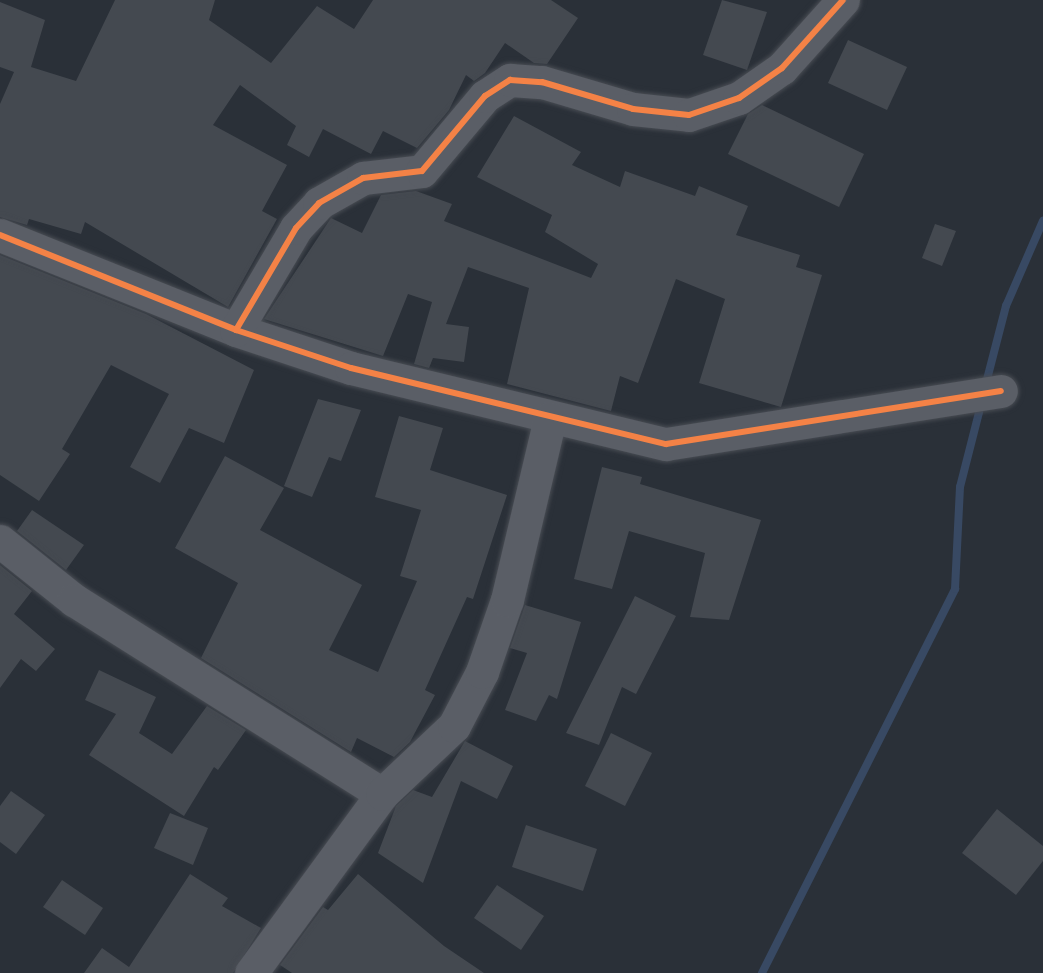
<!DOCTYPE html>
<html>
<head>
<meta charset="utf-8">
<style>
	body { margin:0 }
	#map { position:relative; width:1043px; height:973px; overflow:hidden; background:#2a3038; font-family:"PT Sans Narrow",sans-serif }
	div>[style] { position:absolute }
	[style*='--x'] { left:calc(var(--x)*1px); top:calc(var(--y)*1px); width:calc(var(--w)*1px); rotate:calc(var(--a)*1deg) }
	.stream>* { height:8px; margin:-4px; padding:0 4px; transform-origin:4px; border-radius:4px; background:#384963 }
	.building>* { inset:0; background:#444950 }
	.roads { filter:drop-shadow(0 0 2px #484c53) drop-shadow(0 0 2px #484c53) }
	.minor>* { height:33px; margin:-16.5px; padding:0 16.5px; transform-origin:16.5px; border-radius:16.5px; background:#5a5e66 }
	.cycleway>* { height:6px; margin:-3px; padding:0 3px; transform-origin:3px; border-radius:3px; background:#f48246 }
	span { translate:-50% -50%; white-space:nowrap; text-align:center; line-height:1.15; -webkit-text-stroke:4.5px #1d2633; paint-order:stroke }
</style>
</head>
<body>
<div id="map">
	<div class="stream">
		<div style="--x:985;--y:387;--w:84;--a:-75.5"></div>
		<div style="--x:1006;--y:306;--w:93;--a:-66.5"></div>
		<div style="--x:762;--y:973;--w:430;--a:-63.3"></div>
		<div style="--x:955;--y:589;--w:102;--a:-87.2"></div>
		<div style="--x:960;--y:487;--w:89;--a:-75.7"></div>
	</div>
	<div class="building">
		<div style="clip-path:polygon(115px 0,215px 0,209px 20px,271px 63px,317px 6px,354px 29px,373px 0,551px 0,578px 18px,547px 64px,534px 63px,505px 43px,485px 73px,474px 81px,466px 75px,449px 110px,417px 148px,383px 131px,371px 154px,323px 129px,309px 157px,287px 145px,296px 126px,240px 85px,213px 125px,287px 165px,262px 211px,277px 219px,228px 307px,85px 222px,81px 234px,29px 219px,27px 225px,0 217px,0 104px,14px 72px,0 67px,0 2px,45px 20px,31px 67px,76px 81px)"></div>
		<div style="clip-path:polygon(722px 0,767px 12px,747px 70px,703px 55px)"></div>
		<div style="clip-path:polygon(848px 40px,907px 67px,887px 110px,828px 83px)"></div>
		<div style="clip-path:polygon(762px 105px,864px 154px,839px 207px,728px 154px,748px 114px)"></div>
		<div style="clip-path:polygon(514px 116px,581px 152px,572px 165px,620px 187px,625px 171px,695px 196px,699px 186px,748px 206px,736px 235px,800px 255px,796px 267px,822px 275px,781px 407px,699px 383px,725px 299px,676px 279px,638px 383px,620px 376px,611px 411px,507px 384px,529px 288px,468px 267px,446px 324px,469px 327px,464px 362px,433px 358px,429px 368px,414px 364px,432px 302px,408px 294px,383px 356px,264px 319px,331px 218px,362px 233px,381px 195px,416px 191px,452px 204px,444px 221px,591px 278px,598px 264px,545px 232px,552px 215px,477px 177px)"></div>
		<div style="clip-path:polygon(935px 224px,956px 231px,942px 266px,922px 258px)"></div>
		<div style="clip-path:polygon(0 255px,146px 314px,254px 370px,224px 443px,189px 428px,160px 483px,130px 467px,169px 394px,111px 365px,62px 449px,70px 454px,39px 501px,0 475px)"></div>
		<div style="clip-path:polygon(318px 399px,361px 410px,341px 461px,329px 457px,312px 497px,284px 486px)"></div>
		<div style="clip-path:polygon(399px 416px,443px 428px,430px 470px,507px 495px,473px 599px,467px 597px,425px 690px,435px 695px,410px 742px,394px 757px,357px 738px,351px 752px,201px 658px,238px 583px,175px 548px,225px 456px,284px 488px,260px 530px,362px 585px,329px 650px,378px 672px,417px 581px,400px 576px,421px 510px,375px 497px)"></div>
		<div style="clip-path:polygon(602px 467px,642px 477px,640px 484px,761px 520px,729px 620px,690px 617px,705px 553px,629px 531px,612px 589px,574px 579px)"></div>
		<div style="clip-path:polygon(32px 510px,84px 545px,66px 570px,17px 531px)"></div>
		<div style="clip-path:polygon(0 565px,32px 591px,14px 614px,55px 649px,36px 671px,21px 659px,0 688px)"></div>
		<div style="clip-path:polygon(635px 596px,676px 616px,636px 694px,622px 687px,599px 745px,566px 733px)"></div>
		<div style="clip-path:polygon(525px 605px,581px 622px,557px 699px,549px 695px,536px 721px,505px 710px,527px 653px,510px 648px)"></div>
		<div style="clip-path:polygon(99px 670px,156px 697px,139px 733px,172px 754px,207px 706px,246px 730px,218px 770px,214px 767px,184px 816px,89px 755px,116px 714px,85px 700px)"></div>
		<div style="clip-path:polygon(611px 733px,652px 753px,625px 806px,585px 786px)"></div>
		<div style="clip-path:polygon(465px 741px,513px 766px,497px 799px,461px 781px,423px 883px,378px 853px,396px 806px,413px 790px,432px 797px)"></div>
		<div style="clip-path:polygon(11px 791px,45px 815px,16px 854px,0 842px,0 806px)"></div>
		<div style="clip-path:polygon(997px 809px,1043px 846px,1043px 861px,1016px 895px,962px 853px)"></div>
		<div style="clip-path:polygon(170px 813px,208px 828px,193px 865px,154px 848px)"></div>
		<div style="clip-path:polygon(526px 825px,597px 849px,583px 891px,512px 867px)"></div>
		<div style="clip-path:polygon(190px 874px,228px 898px,222px 906px,261px 928px,233px 973px,84px 973px,102px 948px,129px 967px)"></div>
		<div style="clip-path:polygon(358px 874px,444px 946px,484px 973px,292px 973px,280px 965px,323px 907px,328px 910px)"></div>
		<div style="clip-path:polygon(62px 880px,103px 908px,85px 935px,43px 907px)"></div>
		<div style="clip-path:polygon(497px 885px,544px 916px,521px 950px,474px 918px)"></div>
	</div>
	<div class="roads">
		<div class="minor">
			<div style="--x:0;--y:235;--w:254;--a:21.9"></div>
			<div style="--x:236;--y:330;--w:121;--a:18.3"></div>
			<div style="--x:351;--y:368;--w:324;--a:13.6"></div>
			<div style="--x:666;--y:444;--w:339;--a:-9"></div>
			<div style="--x:236;--y:330;--w:118;--a:-59.5"></div>
			<div style="--x:296;--y:228;--w:34;--a:-47"></div>
			<div style="--x:319;--y:203;--w:51;--a:-29.6"></div>
			<div style="--x:363;--y:178;--w:59;--a:-6.8"></div>
			<div style="--x:422;--y:171;--w:98;--a:-50"></div>
			<div style="--x:485;--y:96;--w:30;--a:-33"></div>
			<div style="--x:510;--y:80;--w:32;--a:4"></div>
			<div style="--x:542;--y:82;--w:95;--a:16.5"></div>
			<div style="--x:633;--y:109;--w:56;--a:6.1"></div>
			<div style="--x:689;--y:115;--w:53;--a:-18.8"></div>
			<div style="--x:739;--y:98;--w:52;--a:-34.9"></div>
			<div style="--x:782;--y:68;--w:91;--a:-48.1"></div>
			<div style="--x:0;--y:541;--w:95;--a:38.6"></div>
			<div style="--x:74;--y:600;--w:364;--a:32.2"></div>
			<div style="--x:251;--y:973;--w:222;--a:-53.8"></div>
			<div style="--x:382;--y:794;--w:99;--a:-43.4"></div>
			<div style="--x:454;--y:726;--w:61;--a:-62.6"></div>
			<div style="--x:482;--y:672;--w:76;--a:-70.9"></div>
			<div style="--x:507;--y:600;--w:187;--a:-76.7"></div>
		</div>
	</div>
	<div class="cycleway">
		<div style="--x:0;--y:235;--w:254;--a:21.9"></div>
		<div style="--x:236;--y:330;--w:121;--a:18.3"></div>
		<div style="--x:351;--y:368;--w:324;--a:13.6"></div>
		<div style="--x:666;--y:444;--w:339;--a:-9"></div>
		<div style="--x:236;--y:330;--w:118;--a:-59.5"></div>
		<div style="--x:296;--y:228;--w:34;--a:-47"></div>
		<div style="--x:319;--y:203;--w:51;--a:-29.6"></div>
		<div style="--x:363;--y:178;--w:59;--a:-6.8"></div>
		<div style="--x:422;--y:171;--w:98;--a:-50"></div>
		<div style="--x:485;--y:96;--w:30;--a:-33"></div>
		<div style="--x:510;--y:80;--w:32;--a:4"></div>
		<div style="--x:542;--y:82;--w:95;--a:16.5"></div>
		<div style="--x:633;--y:109;--w:56;--a:6.1"></div>
		<div style="--x:689;--y:115;--w:53;--a:-18.8"></div>
		<div style="--x:739;--y:98;--w:52;--a:-34.9"></div>
		<div style="--x:782;--y:68;--w:91;--a:-48.1"></div>
	</div>
</div>
</body>
</html>
